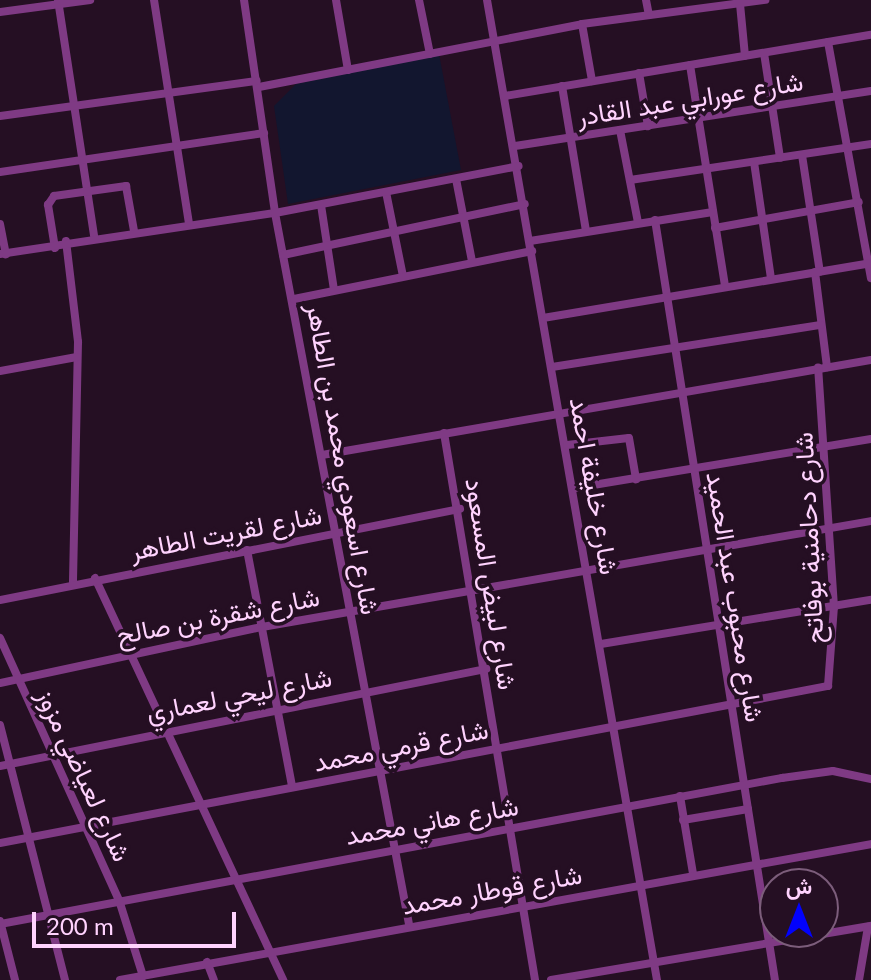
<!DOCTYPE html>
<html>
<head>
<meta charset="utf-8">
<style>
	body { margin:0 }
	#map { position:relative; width:871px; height:980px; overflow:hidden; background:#250f23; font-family:Lato,Vazirmatn,sans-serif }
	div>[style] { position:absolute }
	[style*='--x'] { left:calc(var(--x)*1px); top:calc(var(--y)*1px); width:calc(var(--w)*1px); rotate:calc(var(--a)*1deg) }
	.green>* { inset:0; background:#12162f }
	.minor>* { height:8px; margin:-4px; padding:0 4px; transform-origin:4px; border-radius:4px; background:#7f3a84 }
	span { translate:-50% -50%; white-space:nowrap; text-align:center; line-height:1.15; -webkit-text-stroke:7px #250f23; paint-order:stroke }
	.street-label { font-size:26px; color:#ffd3fe }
	.north { position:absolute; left:759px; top:868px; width:80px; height:80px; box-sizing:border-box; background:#250f23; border:2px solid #7c5d7b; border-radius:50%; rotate:0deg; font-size:22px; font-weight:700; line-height:32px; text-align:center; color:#ffd3fe }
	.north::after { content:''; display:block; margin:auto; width:28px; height:36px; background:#0202fc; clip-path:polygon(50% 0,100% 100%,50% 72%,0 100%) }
	.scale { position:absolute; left:32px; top:912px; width:204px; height:36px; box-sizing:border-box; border:4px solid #ffd3fe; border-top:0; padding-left:10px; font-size:24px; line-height:28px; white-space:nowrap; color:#ffd3fe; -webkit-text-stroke:6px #250f23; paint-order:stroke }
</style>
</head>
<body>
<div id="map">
	<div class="green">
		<div style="clip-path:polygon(439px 54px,461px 170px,288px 204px,274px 106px,296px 84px)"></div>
	</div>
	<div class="minor">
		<div style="--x:58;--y:0;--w:239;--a:81.3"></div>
		<div style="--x:154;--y:0;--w:226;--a:81.1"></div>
		<div style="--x:244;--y:0;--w:215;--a:81.7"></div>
		<div style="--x:275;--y:213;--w:724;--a:79.33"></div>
		<div style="--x:336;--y:0;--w:71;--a:80.3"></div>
		<div style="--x:419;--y:0;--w:55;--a:78.5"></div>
		<div style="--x:487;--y:0;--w:995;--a:80.16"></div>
		<div style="--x:646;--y:0;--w:15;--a:79"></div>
		<div style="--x:740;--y:4;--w:52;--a:84.5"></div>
		<div style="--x:0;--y:12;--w:91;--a:-7.6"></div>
		<div style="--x:582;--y:24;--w:58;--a:80"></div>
		<div style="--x:828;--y:42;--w:240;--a:79.7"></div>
		<div style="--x:764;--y:53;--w:106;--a:81.3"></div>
		<div style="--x:690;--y:65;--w:224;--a:81"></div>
		<div style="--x:639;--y:73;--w:54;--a:80.4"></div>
		<div style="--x:562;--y:86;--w:147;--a:80.6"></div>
		<div style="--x:259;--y:87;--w:329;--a:-11"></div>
		<div style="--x:582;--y:24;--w:185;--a:-7.5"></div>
		<div style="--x:505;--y:96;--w:371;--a:-9.5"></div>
		<div style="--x:0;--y:116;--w:259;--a:-7.8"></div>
		<div style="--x:620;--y:130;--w:95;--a:79"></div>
		<div style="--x:515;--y:146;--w:360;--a:-8.8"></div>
		<div style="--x:802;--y:155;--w:118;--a:81.3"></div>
		<div style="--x:754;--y:162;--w:117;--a:81.7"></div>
		<div style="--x:0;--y:172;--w:267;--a:-8.4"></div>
		<div style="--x:456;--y:179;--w:84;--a:79"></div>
		<div style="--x:630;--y:180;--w:244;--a:-8.5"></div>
		<div style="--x:386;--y:192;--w:86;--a:78.6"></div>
		<div style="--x:321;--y:205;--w:86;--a:81.3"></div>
		<div style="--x:655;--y:220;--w:769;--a:81.03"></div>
		<div style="--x:0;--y:224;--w:31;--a:79"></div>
		<div style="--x:715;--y:228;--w:146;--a:-10.2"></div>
		<div style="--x:66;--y:241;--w:102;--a:83.2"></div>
		<div style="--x:78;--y:342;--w:240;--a:91.2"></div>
		<div style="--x:530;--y:241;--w:185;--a:-9"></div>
		<div style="--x:55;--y:248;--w:44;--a:-99.2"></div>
		<div style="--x:48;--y:205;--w:11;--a:-56"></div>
		<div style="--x:54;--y:196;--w:73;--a:-7.9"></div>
		<div style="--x:126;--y:186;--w:46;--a:79.9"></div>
		<div style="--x:0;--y:254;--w:278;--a:-8.5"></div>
		<div style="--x:275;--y:213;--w:248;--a:-10.9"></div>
		<div style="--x:283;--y:255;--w:247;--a:-11.9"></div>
		<div style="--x:815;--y:272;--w:96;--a:82.8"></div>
		<div style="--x:294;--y:299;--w:243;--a:-11.4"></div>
		<div style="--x:543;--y:318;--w:333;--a:-9.5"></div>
		<div style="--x:552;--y:367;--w:272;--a:-8.9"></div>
		<div style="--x:0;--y:371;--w:78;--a:-10.3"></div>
		<div style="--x:444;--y:433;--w:555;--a:80.55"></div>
		<div style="--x:567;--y:445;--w:62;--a:-6.4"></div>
		<div style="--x:629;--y:438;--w:42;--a:80.3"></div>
		<div style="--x:322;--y:455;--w:557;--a:-9.82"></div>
		<div style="--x:575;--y:488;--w:300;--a:-9.4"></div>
		<div style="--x:247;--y:550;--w:241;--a:79.2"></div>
		<div style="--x:95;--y:578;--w:444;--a:64.9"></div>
		<div style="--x:0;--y:600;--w:469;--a:-11.2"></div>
		<div style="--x:0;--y:638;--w:288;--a:65.6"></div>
		<div style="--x:119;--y:900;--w:80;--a:72.5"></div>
		<div style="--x:601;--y:644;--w:274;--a:-9.3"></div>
		<div style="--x:0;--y:683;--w:268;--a:-12.1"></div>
		<div style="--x:262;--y:627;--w:618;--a:-9.87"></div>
		<div style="--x:0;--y:725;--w:263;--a:75.7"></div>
		<div style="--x:0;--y:766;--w:496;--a:-11.3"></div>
		<div style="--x:680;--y:796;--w:79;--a:80.5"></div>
		<div style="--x:683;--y:820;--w:66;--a:-9.6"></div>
		<div style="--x:0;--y:843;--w:843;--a:-10.74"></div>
		<div style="--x:828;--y:686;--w:79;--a:-85.7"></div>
		<div style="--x:834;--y:607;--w:240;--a:-93.8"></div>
		<div style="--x:0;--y:921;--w:61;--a:75.7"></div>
		<div style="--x:0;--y:924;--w:796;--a:-10.58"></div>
		<div style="--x:782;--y:778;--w:51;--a:-7.8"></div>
		<div style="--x:833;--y:771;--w:39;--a:12"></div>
		<div style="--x:207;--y:962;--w:19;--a:69"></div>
		<div style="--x:120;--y:980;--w:763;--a:-10.26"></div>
		<div style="--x:551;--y:980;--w:325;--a:-9.6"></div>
		<div style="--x:859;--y:980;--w:54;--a:-80.4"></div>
	</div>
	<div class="street-label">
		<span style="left:690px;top:99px;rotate:-9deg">شارع عورابي عبد القادر</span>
		<span style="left:343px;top:459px;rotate:80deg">شارع اسعودي محمد بن الطاهر</span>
		<span style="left:594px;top:486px;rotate:80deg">شارع خليفة احمد</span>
		<span style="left:226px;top:533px;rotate:-11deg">شارع لقريت الطاهر</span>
		<span style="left:809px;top:538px;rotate:-93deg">شارع دحامنية بوفاتح</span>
		<span style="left:491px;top:584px;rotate:81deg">شارع لبيض المسعود</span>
		<span style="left:735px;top:597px;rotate:81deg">شارع محبوب عبد الحميد</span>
		<span style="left:218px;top:616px;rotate:-11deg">شارع شقرة بن صالح</span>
		<span style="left:239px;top:695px;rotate:-11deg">شارع ليحي لعماري</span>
		<span style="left:401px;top:746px;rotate:-11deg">شارع قرمي محمد</span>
		<span style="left:84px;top:775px;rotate:65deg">شارع لعياضي مزوز</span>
		<span style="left:432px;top:821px;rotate:-10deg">شارع هاني محمد</span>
		<span style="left:492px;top:890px;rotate:-10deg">شارع قوطار محمد</span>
	</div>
	<div class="north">ش</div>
	<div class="scale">200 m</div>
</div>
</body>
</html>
